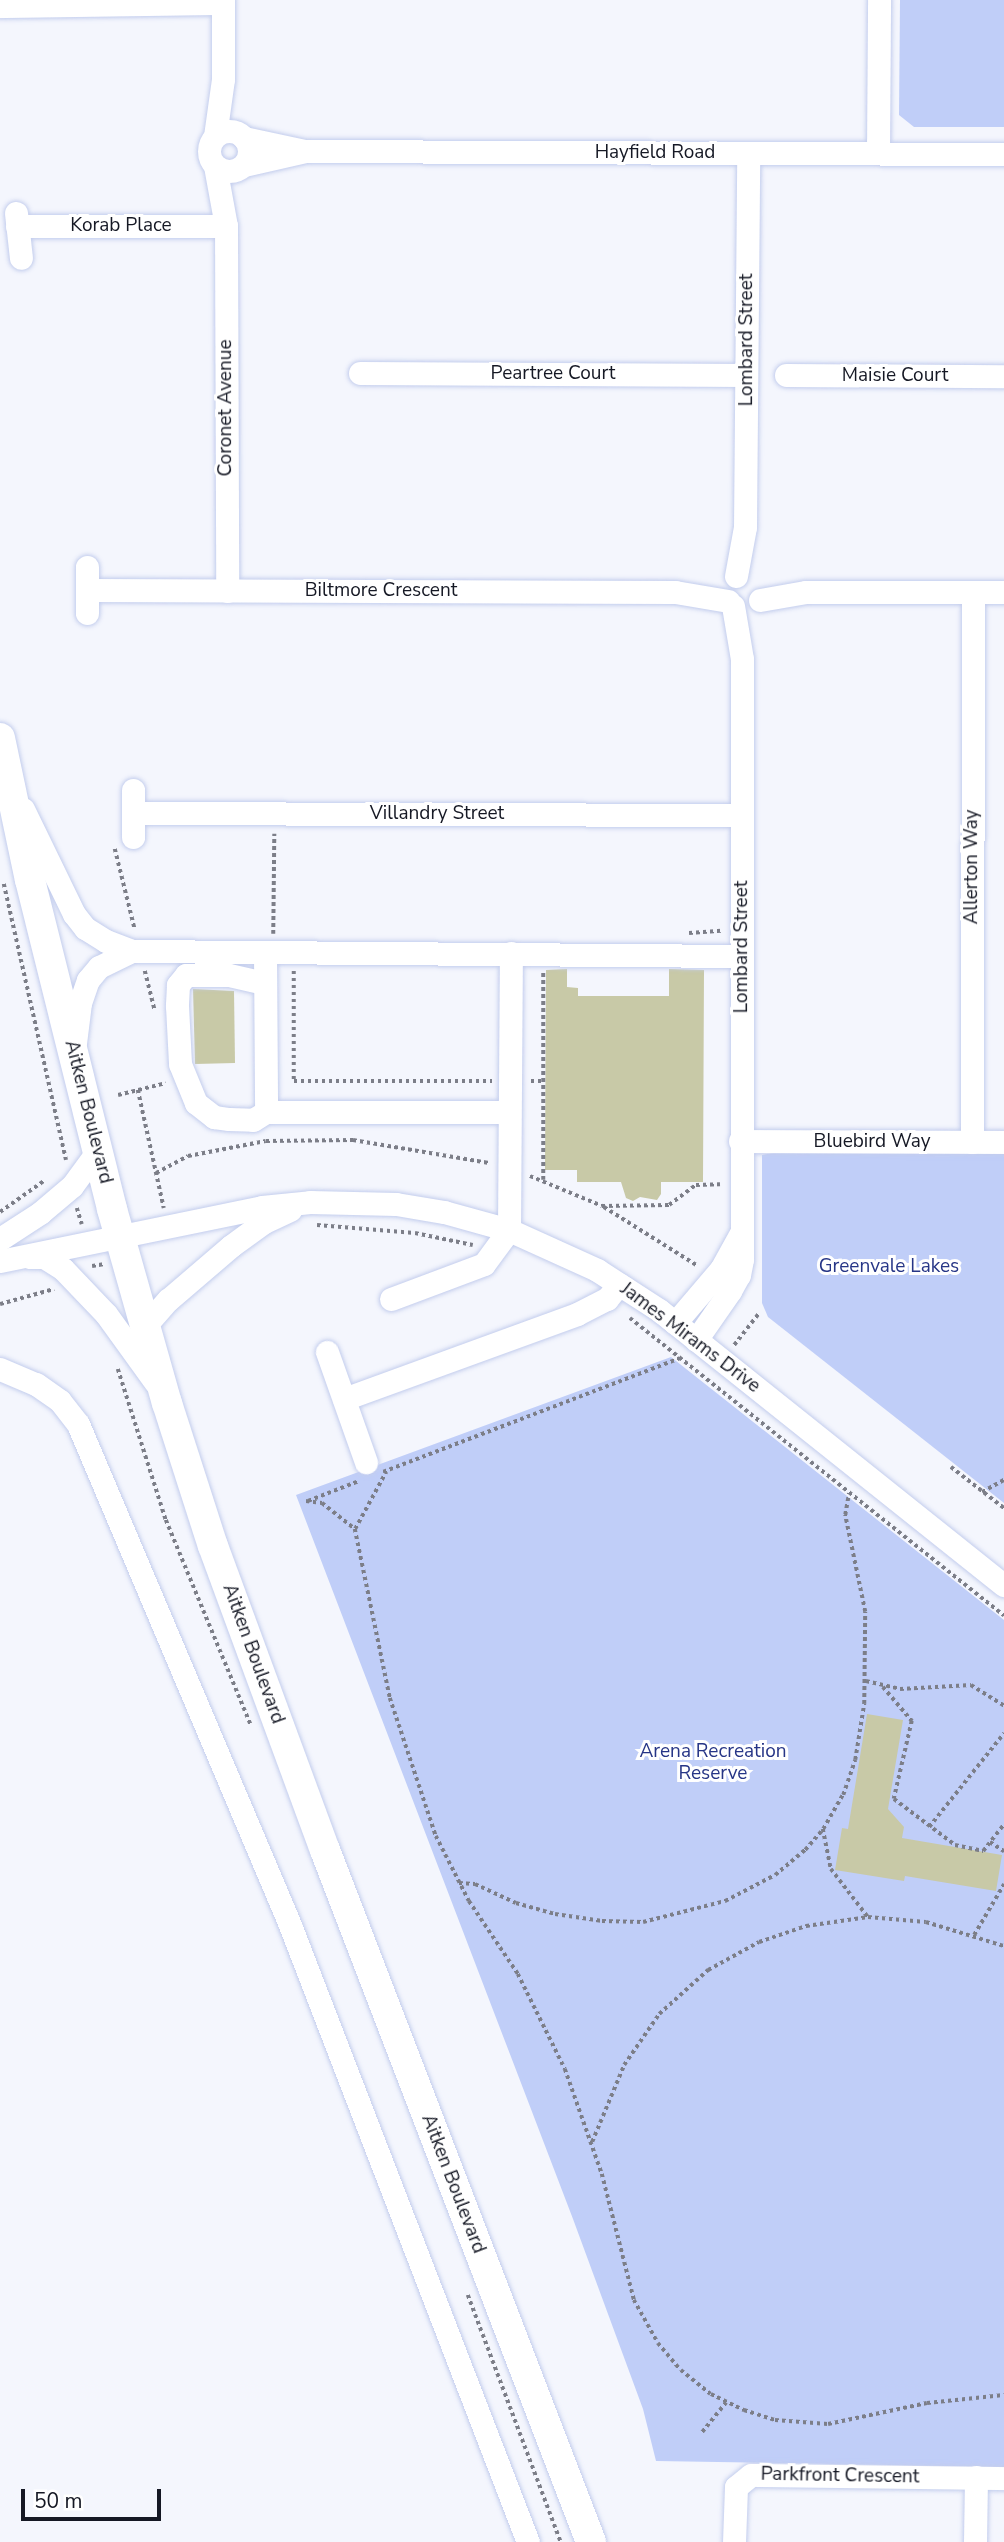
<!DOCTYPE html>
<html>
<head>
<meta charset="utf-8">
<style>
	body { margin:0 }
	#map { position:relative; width:1004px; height:2542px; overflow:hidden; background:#f4f6fd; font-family:"Nunito Sans",sans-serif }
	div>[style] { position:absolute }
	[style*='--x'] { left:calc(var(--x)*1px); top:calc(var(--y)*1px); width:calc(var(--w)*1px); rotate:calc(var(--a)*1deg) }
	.green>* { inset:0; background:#c0cef8 }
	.building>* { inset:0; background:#c8c9a7 }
	.path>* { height:3.5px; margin-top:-1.75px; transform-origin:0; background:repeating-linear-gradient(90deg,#7c7e88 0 3.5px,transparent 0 7px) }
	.roads { filter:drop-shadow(0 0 2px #c3cded) drop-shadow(0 0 2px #c3cded) }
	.minor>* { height:23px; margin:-11.5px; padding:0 11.5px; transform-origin:11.5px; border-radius:11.5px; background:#fff }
	.minor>.ring { margin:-11.5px; padding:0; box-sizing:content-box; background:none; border:23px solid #fff; border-radius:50% }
	.major>* { height:30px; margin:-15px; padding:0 15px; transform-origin:15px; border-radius:15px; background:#fff }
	span { translate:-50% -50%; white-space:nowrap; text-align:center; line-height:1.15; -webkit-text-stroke:6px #fff; paint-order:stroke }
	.street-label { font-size:19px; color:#151824 }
	.park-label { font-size:19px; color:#263586 }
	.scale { position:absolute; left:21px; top:2489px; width:140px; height:32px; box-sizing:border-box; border:4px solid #151824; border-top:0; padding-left:9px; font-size:21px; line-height:24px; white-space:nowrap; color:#151824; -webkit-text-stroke:5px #fff; paint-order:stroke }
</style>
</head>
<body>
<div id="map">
	<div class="green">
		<div style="clip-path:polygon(900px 0,1004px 0,1004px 127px,914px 127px,899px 115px)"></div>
		<div style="clip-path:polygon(778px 1152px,1004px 1153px,1004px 1503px,768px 1317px,762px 1303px,762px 1155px)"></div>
		<div style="clip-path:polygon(671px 1357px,1004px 1620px,1004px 2467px,656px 2461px,643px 2409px,573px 2219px,296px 1495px)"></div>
	</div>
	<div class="building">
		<div style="clip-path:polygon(567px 969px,567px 987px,578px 988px,578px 996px,669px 996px,669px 969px,704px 970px,703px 1182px,661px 1182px,661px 1194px,657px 1200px,640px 1197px,633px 1201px,626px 1198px,621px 1182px,577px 1182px,577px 1170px,545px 1170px,546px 970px)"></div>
		<div style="clip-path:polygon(193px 989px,234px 991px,235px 1063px,195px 1064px)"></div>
		<div style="clip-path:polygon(867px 1714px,903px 1720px,888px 1809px,904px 1827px,902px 1838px,1002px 1855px,996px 1891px,905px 1876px,904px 1881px,835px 1870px,842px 1828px,848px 1829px)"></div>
	</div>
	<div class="path">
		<div style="--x:115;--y:849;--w:83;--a:76.1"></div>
		<div style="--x:4;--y:884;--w:283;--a:77.3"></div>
		<div style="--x:689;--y:933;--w:32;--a:-4"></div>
		<div style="--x:273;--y:934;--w:100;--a:-89.4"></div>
		<div style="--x:145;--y:971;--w:41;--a:76"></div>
		<div style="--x:294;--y:971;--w:110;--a:90"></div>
		<div style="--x:294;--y:1081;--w:198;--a:0"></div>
		<div style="--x:531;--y:1081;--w:12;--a:0"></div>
		<div style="--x:138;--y:1090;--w:121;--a:77.6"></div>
		<div style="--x:118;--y:1095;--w:49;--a:-14"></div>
		<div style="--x:156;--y:1173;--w:36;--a:-28"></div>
		<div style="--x:188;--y:1156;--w:79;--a:-10.9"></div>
		<div style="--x:266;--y:1141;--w:87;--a:-0.7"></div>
		<div style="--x:353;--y:1140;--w:138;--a:9.6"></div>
		<div style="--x:530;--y:1176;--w:78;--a:22.6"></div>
		<div style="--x:602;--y:1206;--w:67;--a:-0.9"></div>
		<div style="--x:669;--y:1205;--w:34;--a:-37"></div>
		<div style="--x:696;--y:1185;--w:24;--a:-2"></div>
		<div style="--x:543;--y:1180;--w:207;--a:-90"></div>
		<div style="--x:604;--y:1207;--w:111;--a:32.1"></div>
		<div style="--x:77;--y:1208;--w:17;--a:73"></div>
		<div style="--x:0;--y:1212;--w:55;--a:-35.4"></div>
		<div style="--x:317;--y:1225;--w:98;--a:4.7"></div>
		<div style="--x:415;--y:1233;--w:59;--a:11.7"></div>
		<div style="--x:92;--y:1266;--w:13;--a:-9"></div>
		<div style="--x:0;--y:1304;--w:56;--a:-15.5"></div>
		<div style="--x:630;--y:1318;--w:478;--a:38.5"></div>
		<div style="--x:734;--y:1345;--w:39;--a:-52"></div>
		<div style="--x:118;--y:1369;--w:158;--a:72.4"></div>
		<div style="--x:166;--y:1520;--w:222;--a:67.5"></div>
		<div style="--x:951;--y:1467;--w:67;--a:37.7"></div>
		<div style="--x:383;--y:1472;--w:318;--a:-21"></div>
		<div style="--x:982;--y:1492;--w:25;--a:-29"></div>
		<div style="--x:306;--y:1501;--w:16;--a:7"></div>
		<div style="--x:322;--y:1503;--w:42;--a:38.2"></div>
		<div style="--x:355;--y:1529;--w:173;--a:78.3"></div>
		<div style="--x:390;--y:1698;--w:145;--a:71.6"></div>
		<div style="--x:436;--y:1836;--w:73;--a:63.1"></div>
		<div style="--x:469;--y:1901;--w:88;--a:56.1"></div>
		<div style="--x:518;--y:1974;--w:106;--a:63.7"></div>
		<div style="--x:565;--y:2069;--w:111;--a:70.6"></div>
		<div style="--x:602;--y:2174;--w:130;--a:75.7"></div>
		<div style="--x:634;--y:2300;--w:49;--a:60.8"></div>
		<div style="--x:658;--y:2343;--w:35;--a:50"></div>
		<div style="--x:681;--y:2370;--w:38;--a:39"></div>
		<div style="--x:711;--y:2394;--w:37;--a:26"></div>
		<div style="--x:744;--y:2410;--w:33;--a:18"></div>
		<div style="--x:775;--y:2420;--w:53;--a:4.3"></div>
		<div style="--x:828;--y:2424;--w:101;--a:-12"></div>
		<div style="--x:927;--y:2403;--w:77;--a:-5.9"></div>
		<div style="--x:308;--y:1501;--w:55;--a:-21.4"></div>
		<div style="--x:355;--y:1529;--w:65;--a:-61.5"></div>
		<div style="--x:866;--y:1681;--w:35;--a:13"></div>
		<div style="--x:900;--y:1689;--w:71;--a:-3.2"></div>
		<div style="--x:971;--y:1685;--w:39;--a:32"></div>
		<div style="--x:883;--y:1687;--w:45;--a:49.5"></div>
		<div style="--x:912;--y:1721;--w:80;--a:103"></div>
		<div style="--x:894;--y:1799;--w:76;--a:37"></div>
		<div style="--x:955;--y:1845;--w:29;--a:12"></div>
		<div style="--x:983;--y:1851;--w:34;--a:-52"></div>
		<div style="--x:929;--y:1827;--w:120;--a:-51.4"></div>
		<div style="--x:823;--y:1829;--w:41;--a:78.7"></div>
		<div style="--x:831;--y:1869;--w:61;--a:52.4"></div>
		<div style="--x:990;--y:1842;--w:17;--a:33"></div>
		<div style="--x:459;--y:1883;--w:16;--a:4"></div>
		<div style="--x:475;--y:1884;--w:45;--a:24.9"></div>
		<div style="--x:516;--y:1903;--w:41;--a:15.8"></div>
		<div style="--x:555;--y:1914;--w:48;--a:8.5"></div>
		<div style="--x:602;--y:1921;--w:41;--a:1.4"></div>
		<div style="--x:643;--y:1922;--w:85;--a:-14.4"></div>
		<div style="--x:725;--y:1901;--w:56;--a:-27.5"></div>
		<div style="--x:775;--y:1875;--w:39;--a:-40"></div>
		<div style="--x:805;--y:1850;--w:28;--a:-49"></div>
		<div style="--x:823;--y:1829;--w:39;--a:-60"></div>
		<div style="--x:843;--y:1795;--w:37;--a:-71"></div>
		<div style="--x:855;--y:1760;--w:57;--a:-80.9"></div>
		<div style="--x:864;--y:1704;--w:92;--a:-89.4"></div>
		<div style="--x:865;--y:1612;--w:99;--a:-101.7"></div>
		<div style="--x:845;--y:1515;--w:22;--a:-80"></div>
		<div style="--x:974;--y:1935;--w:59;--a:-59.5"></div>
		<div style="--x:592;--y:2142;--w:83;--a:-67.4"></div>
		<div style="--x:624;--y:2065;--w:62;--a:-55.5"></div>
		<div style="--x:659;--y:2014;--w:66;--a:-41.9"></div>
		<div style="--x:708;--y:1970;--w:58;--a:-28.8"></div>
		<div style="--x:759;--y:1942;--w:50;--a:-18.8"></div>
		<div style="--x:806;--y:1926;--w:63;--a:-8.3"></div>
		<div style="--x:868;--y:1917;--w:58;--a:4.9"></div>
		<div style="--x:926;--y:1922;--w:82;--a:17.1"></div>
		<div style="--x:468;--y:2295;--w:264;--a:69.4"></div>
		<div style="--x:702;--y:2432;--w:38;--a:-51"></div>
	</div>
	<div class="roads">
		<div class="minor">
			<div style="--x:0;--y:6;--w:223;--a:-0.8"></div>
			<div class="ring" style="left:209px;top:131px;width:17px;height:17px"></div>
			<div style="--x:215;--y:136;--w:58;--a:-82"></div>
			<div style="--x:223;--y:79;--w:79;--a:-90"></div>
			<div style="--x:244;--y:138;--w:62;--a:12"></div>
			<div style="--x:878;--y:153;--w:153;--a:-89.6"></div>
			<div style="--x:244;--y:165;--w:63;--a:-12.9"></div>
			<div style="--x:305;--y:151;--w:699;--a:0.25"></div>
			<div style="--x:215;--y:166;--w:61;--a:79.6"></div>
			<div style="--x:226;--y:226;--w:365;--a:89.8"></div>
			<div style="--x:16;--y:213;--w:45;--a:83.7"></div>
			<div style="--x:17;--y:226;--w:209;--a:0"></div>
			<div style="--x:360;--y:373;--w:386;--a:0.3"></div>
			<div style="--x:786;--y:375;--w:218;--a:0.3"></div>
			<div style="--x:87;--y:567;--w:46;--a:90"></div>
			<div style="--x:736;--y:576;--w:50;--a:-79.6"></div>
			<div style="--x:745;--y:527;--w:374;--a:-89.5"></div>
			<div style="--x:87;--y:590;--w:588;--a:0.19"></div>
			<div style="--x:675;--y:592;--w:54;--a:9.6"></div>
			<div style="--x:760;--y:600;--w:47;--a:-9.9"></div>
			<div style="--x:806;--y:592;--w:198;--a:0"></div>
			<div style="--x:23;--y:809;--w:117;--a:64.1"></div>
			<div style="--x:74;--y:914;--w:18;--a:52"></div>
			<div style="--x:85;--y:928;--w:25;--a:32"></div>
			<div style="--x:106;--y:941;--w:28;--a:21"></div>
			<div style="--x:132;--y:951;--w:610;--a:0.47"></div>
			<div style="--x:133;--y:813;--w:609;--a:0.19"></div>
			<div style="--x:133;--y:837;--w:47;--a:-90"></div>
			<div style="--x:265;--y:952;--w:160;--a:89.6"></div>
			<div style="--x:266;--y:1112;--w:243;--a:0"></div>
			<div style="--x:264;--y:983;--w:37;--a:-167"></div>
			<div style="--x:228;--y:975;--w:42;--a:180"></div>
			<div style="--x:186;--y:975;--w:13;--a:129"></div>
			<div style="--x:178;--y:985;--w:21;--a:93"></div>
			<div style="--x:177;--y:1006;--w:58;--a:87"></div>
			<div style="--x:180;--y:1064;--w:42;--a:67.7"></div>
			<div style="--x:196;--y:1103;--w:23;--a:38"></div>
			<div style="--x:214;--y:1117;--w:15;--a:8"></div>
			<div style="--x:229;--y:1119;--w:24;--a:2"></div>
			<div style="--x:253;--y:1120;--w:15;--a:-32"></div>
			<div style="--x:75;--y:1043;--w:40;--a:-82.9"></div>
			<div style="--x:80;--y:1003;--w:24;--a:-71"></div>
			<div style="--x:88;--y:980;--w:17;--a:-50"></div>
			<div style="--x:99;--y:967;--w:37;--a:-26"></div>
			<div style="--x:740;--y:1141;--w:264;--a:0.2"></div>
			<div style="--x:972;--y:1142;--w:550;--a:-89.9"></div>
			<div style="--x:0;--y:1239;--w:48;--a:-33"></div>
			<div style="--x:40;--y:1213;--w:42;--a:-40.2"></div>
			<div style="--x:72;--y:1186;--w:42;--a:-53.7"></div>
			<div style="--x:30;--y:1257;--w:14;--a:0"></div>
			<div style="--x:44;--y:1257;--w:22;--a:32"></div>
			<div style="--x:63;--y:1269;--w:62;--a:46.3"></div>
			<div style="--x:106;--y:1314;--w:84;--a:54.2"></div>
			<div style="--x:0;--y:1261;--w:268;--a:-11.6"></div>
			<div style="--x:262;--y:1207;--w:48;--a:-5.9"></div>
			<div style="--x:310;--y:1202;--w:86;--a:1.3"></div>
			<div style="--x:396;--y:1204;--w:49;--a:9.5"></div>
			<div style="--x:444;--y:1212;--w:67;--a:15.5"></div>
			<div style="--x:509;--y:1230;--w:97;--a:24.4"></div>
			<div style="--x:597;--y:1270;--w:74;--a:32.8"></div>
			<div style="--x:659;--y:1310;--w:441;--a:38.6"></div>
			<div style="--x:391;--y:1299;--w:99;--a:-20.6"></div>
			<div style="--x:484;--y:1264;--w:42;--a:-53.7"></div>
			<div style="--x:509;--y:1230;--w:277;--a:-89.6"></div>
			<div style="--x:675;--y:1323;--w:71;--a:-49.6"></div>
			<div style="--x:721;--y:1269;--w:39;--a:-61"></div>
			<div style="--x:145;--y:1326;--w:35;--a:-49"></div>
			<div style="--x:168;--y:1300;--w:83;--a:-40.6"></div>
			<div style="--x:231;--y:1246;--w:41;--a:-36"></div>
			<div style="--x:264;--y:1222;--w:29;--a:-25"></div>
			<div style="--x:696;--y:1340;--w:60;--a:-55.2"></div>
			<div style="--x:730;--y:1291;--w:18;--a:-61"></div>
			<div style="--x:739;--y:1275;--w:16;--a:-79"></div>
			<div style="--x:742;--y:1259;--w:600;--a:-90"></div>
			<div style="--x:742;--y:659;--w:54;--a:-99.6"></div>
			<div style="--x:327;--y:1352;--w:117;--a:70.5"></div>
			<div style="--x:0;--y:1369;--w:39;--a:23"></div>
			<div style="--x:36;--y:1384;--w:29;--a:35"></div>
			<div style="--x:60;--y:1401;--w:29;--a:52"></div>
			<div style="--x:78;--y:1424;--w:544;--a:67.06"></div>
			<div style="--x:290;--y:1925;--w:661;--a:68.91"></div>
			<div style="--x:344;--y:1399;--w:248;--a:-20"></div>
			<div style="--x:577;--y:1314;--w:34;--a:-27"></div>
			<div style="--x:607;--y:1299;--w:19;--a:-51"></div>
			<div style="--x:734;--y:2542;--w:55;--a:-87.9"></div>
			<div style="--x:736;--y:2487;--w:19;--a:-39"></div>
			<div style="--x:751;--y:2475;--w:253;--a:0.7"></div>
			<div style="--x:975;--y:2542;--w:65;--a:-89.1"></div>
		</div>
		<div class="major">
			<div style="--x:0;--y:738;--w:145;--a:78.1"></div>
			<div style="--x:30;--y:880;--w:339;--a:76"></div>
			<div style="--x:112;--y:1209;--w:202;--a:74.2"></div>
			<div style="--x:167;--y:1403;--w:150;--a:72.2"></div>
			<div style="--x:213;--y:1546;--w:324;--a:69.8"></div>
			<div style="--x:325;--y:1850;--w:741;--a:68.97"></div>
		</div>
	</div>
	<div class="street-label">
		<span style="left:655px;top:153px">Hayfield Road</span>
		<span style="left:121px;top:226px">Korab Place</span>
		<span style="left:747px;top:340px;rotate:-90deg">Lombard Street</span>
		<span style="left:553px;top:374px">Peartree Court</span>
		<span style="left:895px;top:376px">Maisie Court</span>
		<span style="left:226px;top:408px;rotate:-90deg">Coronet Avenue</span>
		<span style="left:381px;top:591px">Biltmore Crescent</span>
		<span style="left:437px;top:814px">Villandry Street</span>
		<span style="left:972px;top:867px;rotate:-90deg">Allerton Way</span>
		<span style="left:742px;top:947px;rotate:-90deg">Lombard Street</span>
		<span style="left:88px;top:1112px;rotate:76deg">Aitken Boulevard</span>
		<span style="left:872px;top:1142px">Bluebird Way</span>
		<span style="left:690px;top:1338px;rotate:37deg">James Mirams Drive</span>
		<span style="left:253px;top:1654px;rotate:70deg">Aitken Boulevard</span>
		<span style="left:453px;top:2184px;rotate:69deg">Aitken Boulevard</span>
		<span style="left:840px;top:2476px;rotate:1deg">Parkfront Crescent</span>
	</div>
	<div class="park-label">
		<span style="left:889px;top:1267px">Greenvale Lakes</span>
		<span style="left:713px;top:1763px">Arena Recreation<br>Reserve</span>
	</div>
	<div class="scale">50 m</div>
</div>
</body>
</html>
